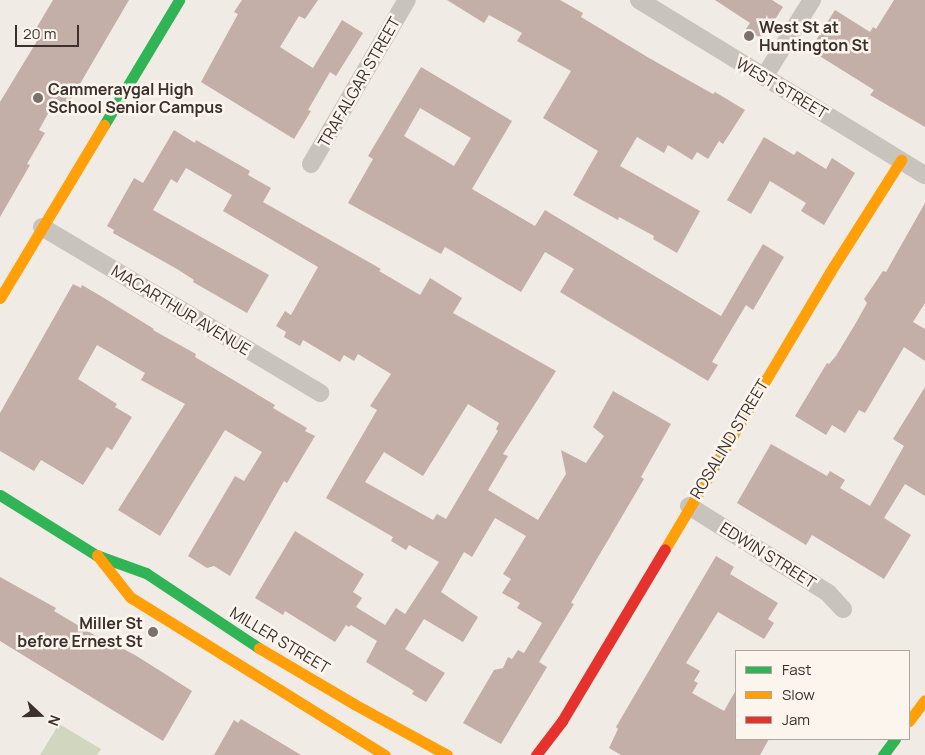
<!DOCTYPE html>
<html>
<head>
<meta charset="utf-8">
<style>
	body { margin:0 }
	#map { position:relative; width:925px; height:755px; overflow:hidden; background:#f0ebe5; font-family:Manrope,sans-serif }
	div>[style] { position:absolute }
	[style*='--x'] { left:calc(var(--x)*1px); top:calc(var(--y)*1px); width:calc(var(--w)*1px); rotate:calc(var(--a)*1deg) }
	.green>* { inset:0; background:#d1d6bf }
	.building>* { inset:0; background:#c3afa7 }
	.street>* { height:18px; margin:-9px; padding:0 9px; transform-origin:9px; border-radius:9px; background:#c9c3be }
	.fast>* { height:11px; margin:-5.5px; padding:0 5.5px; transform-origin:5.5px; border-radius:5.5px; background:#30b455 }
	.slow>* { height:11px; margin:-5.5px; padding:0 5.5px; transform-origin:5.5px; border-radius:5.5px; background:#ff9f0a }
	.jam>* { height:11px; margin:-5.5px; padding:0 5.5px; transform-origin:5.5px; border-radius:5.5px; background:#e5322d }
	.dots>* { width:14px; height:14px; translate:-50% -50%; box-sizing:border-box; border:2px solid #fbf5ee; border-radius:50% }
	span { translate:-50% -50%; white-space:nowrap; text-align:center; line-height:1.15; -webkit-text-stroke:5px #fbf5ee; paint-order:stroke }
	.poi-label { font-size:16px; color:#3b302b; font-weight:700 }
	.left { translate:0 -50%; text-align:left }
	.right { translate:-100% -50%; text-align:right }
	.street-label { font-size:16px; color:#3b302b }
	.legend { position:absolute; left:735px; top:650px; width:175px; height:90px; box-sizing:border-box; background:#fbf5ee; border:1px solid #aea6a0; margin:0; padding:6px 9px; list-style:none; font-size:15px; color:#3b302b }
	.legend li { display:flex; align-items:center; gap:10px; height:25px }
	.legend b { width:25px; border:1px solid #aea6a0 }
	.north { position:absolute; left:15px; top:690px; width:50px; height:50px; -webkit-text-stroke:4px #fbf5ee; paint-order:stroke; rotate:111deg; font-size:14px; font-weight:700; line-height:20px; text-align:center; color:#3b302b }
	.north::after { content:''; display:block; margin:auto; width:18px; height:22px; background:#3b302b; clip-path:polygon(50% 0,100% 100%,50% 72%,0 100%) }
	.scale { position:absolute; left:15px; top:25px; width:64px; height:22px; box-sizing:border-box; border:2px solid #3b302b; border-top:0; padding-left:6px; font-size:15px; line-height:18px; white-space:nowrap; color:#3b302b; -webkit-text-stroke:4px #fbf5ee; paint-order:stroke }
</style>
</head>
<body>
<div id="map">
	<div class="green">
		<div style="clip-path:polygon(59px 724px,101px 749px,97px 755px,40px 755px)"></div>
	</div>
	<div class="building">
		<div style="clip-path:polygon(53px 0,129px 0,67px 106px,56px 99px,39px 130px,45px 133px,27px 164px,30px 165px,0 217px,0 102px,40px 36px,34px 32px)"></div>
		<div style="clip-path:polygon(242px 0,318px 0,305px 19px,299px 16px,280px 47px,313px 68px,342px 20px,363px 33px,336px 76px,330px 72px,308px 110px,311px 111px,294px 139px,201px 82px,238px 14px,234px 12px)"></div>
		<div style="clip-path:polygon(447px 0,560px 0,583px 13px,581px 17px,649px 58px,713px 94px,715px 92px,745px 110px,723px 144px,719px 141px,708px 159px,697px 152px,692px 160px,668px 145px,664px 153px,637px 137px,620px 166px,700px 211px,677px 253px,653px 239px,654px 236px,619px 217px,618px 220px,573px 195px,598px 151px,543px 118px,571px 71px,517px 41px,522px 33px,489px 15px,484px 23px)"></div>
		<div style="clip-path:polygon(715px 0,772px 0,783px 7px,765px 35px,759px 37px,746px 29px,750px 23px)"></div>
		<div style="clip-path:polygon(894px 0,925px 0,925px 127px,870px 95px,874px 90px,810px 50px,835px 10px,870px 32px,873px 27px,876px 29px)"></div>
		<div style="clip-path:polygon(evenodd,421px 67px,512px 121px,472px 189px,535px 226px,545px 210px,721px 316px,763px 244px,784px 257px,753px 310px,746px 305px,712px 362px,718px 365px,708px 381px,560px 292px,574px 269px,545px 252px,521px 292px,445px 247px,441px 254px,348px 203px,373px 159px,368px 156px,421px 67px,420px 108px,471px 138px,454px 166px,404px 136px,420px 108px)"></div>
		<div style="clip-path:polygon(evenodd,174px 130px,195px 143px,196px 140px,250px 171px,248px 175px,271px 188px,263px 202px,381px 269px,379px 271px,420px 295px,430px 278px,462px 298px,453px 313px,556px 371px,503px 454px,508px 456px,488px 490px,538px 520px,566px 474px,561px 450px,586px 463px,604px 436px,593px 427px,613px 391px,671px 424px,641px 477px,644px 479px,571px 603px,574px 604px,539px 662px,547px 667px,501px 744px,463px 723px,494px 670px,503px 668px,508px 657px,512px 659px,518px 650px,524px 653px,542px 623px,517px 608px,520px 603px,502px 593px,511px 579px,503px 574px,526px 536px,495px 518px,472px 557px,464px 552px,441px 592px,478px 617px,463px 642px,424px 619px,405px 649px,445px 673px,426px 702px,412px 694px,414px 691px,366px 662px,377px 641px,351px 625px,349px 627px,346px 625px,335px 642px,285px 611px,283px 615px,255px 598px,295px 531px,364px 574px,353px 592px,362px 598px,356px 607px,385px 625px,396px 608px,405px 614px,439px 562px,409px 545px,406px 550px,391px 541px,393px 537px,326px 498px,377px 410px,370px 406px,391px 374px,358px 354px,354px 361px,344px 355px,340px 362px,303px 340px,300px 346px,284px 337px,286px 332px,276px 326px,285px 311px,291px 315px,318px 267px,223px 211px,232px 195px,186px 168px,177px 183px,171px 179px,153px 210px,269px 275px,247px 313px,193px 282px,194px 280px,177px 269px,113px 233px,114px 230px,107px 226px,134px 178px,143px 183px,174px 130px,468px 404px,499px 423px,496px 429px,498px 431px,446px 519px,437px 514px,433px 520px,365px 482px,384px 452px,423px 476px,468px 404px)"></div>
		<div style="clip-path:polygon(764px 137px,794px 155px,797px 151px,826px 169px,832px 158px,855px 173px,824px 225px,801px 211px,806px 203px,770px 181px,751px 214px,727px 200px)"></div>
		<div style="clip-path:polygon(925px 203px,925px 303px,913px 322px,925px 329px,925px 361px,904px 347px,865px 413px,859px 410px,845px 433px,832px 425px,826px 435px,795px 416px,827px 363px,829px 364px,836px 356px,857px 321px,867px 303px,864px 299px,883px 271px,886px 272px)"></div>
		<div style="clip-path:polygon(73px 284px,81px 288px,82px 285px,104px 298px,154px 329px,153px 330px,196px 354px,195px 357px,275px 405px,273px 408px,307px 428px,305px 431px,315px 436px,287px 483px,284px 481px,230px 576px,214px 566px,207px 568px,188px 556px,235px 476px,244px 481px,262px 452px,225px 430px,160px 536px,118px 510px,185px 404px,141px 380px,145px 373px,97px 345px,78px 379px,117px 404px,115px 407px,132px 417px,112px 450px,107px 447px,83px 485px,41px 460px,34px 471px,0 451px,0 413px)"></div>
		<div style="clip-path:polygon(925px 387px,925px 496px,905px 484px,884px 518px,911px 535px,884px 579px,812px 535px,806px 545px,737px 503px,771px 444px,827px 476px,830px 471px,845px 480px,840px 488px,870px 506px,904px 446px,893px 439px)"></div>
		<div style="clip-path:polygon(716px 556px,734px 567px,730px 574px,778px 603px,768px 619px,774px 623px,764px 639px,718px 612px,686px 663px,700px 671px,694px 681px,698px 683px,692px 693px,724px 711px,736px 690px,736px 739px,769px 739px,760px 755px,621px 755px,609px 748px,618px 729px,616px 727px)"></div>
		<div style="clip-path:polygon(0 577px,56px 608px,54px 611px,111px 645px,112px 643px,135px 655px,192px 691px,163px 741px,0 641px)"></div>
		<div style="clip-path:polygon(241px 719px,301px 755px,214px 755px,234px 720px,238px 723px)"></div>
	</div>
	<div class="street">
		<div style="--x:639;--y:0;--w:335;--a:31.5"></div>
		<div style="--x:764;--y:77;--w:91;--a:-58.1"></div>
		<div style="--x:311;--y:164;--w:190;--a:-59.7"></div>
		<div style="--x:42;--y:227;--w:324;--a:30.8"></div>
		<div style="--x:689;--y:506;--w:164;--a:32"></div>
		<div style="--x:828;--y:593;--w:22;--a:47"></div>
	</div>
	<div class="fast">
		<div style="--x:104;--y:125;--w:146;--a:-59"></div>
		<div style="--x:0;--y:495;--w:113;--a:32"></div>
		<div style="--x:96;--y:555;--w:53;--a:19.8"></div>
		<div style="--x:146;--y:573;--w:136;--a:33.6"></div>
		<div style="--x:883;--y:755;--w:20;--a:-53"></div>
	</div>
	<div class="slow">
		<div style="--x:0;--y:298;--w:202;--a:-59"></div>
		<div style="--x:665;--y:549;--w:322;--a:-59.2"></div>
		<div style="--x:830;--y:272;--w:133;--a:-57.6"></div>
		<div style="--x:97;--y:555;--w:53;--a:51.8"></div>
		<div style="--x:130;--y:597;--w:300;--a:31.8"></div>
		<div style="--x:259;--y:648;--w:110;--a:30.5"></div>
		<div style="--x:354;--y:704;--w:106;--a:28.7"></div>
		<div style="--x:909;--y:721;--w:26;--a:-53"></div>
	</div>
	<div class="jam">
		<div style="--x:536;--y:755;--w:43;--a:-52.6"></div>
		<div style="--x:562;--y:721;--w:200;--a:-59.1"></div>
	</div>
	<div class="dots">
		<div style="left:749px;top:36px;background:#7a716c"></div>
		<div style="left:38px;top:98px;background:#7a716c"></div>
		<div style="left:153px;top:632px;background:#7a716c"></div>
	</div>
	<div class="poi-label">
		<span class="left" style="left:759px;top:36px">West St at<br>Huntington St</span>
		<span class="left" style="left:48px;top:98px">Cammeraygal High<br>School Senior Campus</span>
		<span class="right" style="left:143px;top:632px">Miller St<br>before Ernest St</span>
	</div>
	<div class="street-label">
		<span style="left:359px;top:82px;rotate:-60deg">TRAFALGAR STREET</span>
		<span style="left:782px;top:88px;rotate:31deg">WEST STREET</span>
		<span style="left:181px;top:310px;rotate:31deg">MACARTHUR AVENUE</span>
		<span style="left:729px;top:439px;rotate:-59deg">ROSALIND STREET</span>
		<span style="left:768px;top:555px;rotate:32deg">EDWIN STREET</span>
		<span style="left:280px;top:640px;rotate:31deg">MILLER STREET</span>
	</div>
	<ul class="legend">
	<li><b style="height:6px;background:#30b455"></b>Fast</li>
	<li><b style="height:6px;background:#ff9f0a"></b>Slow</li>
	<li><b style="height:6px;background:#e5322d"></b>Jam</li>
	</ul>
	<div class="north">N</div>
	<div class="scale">20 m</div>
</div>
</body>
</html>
